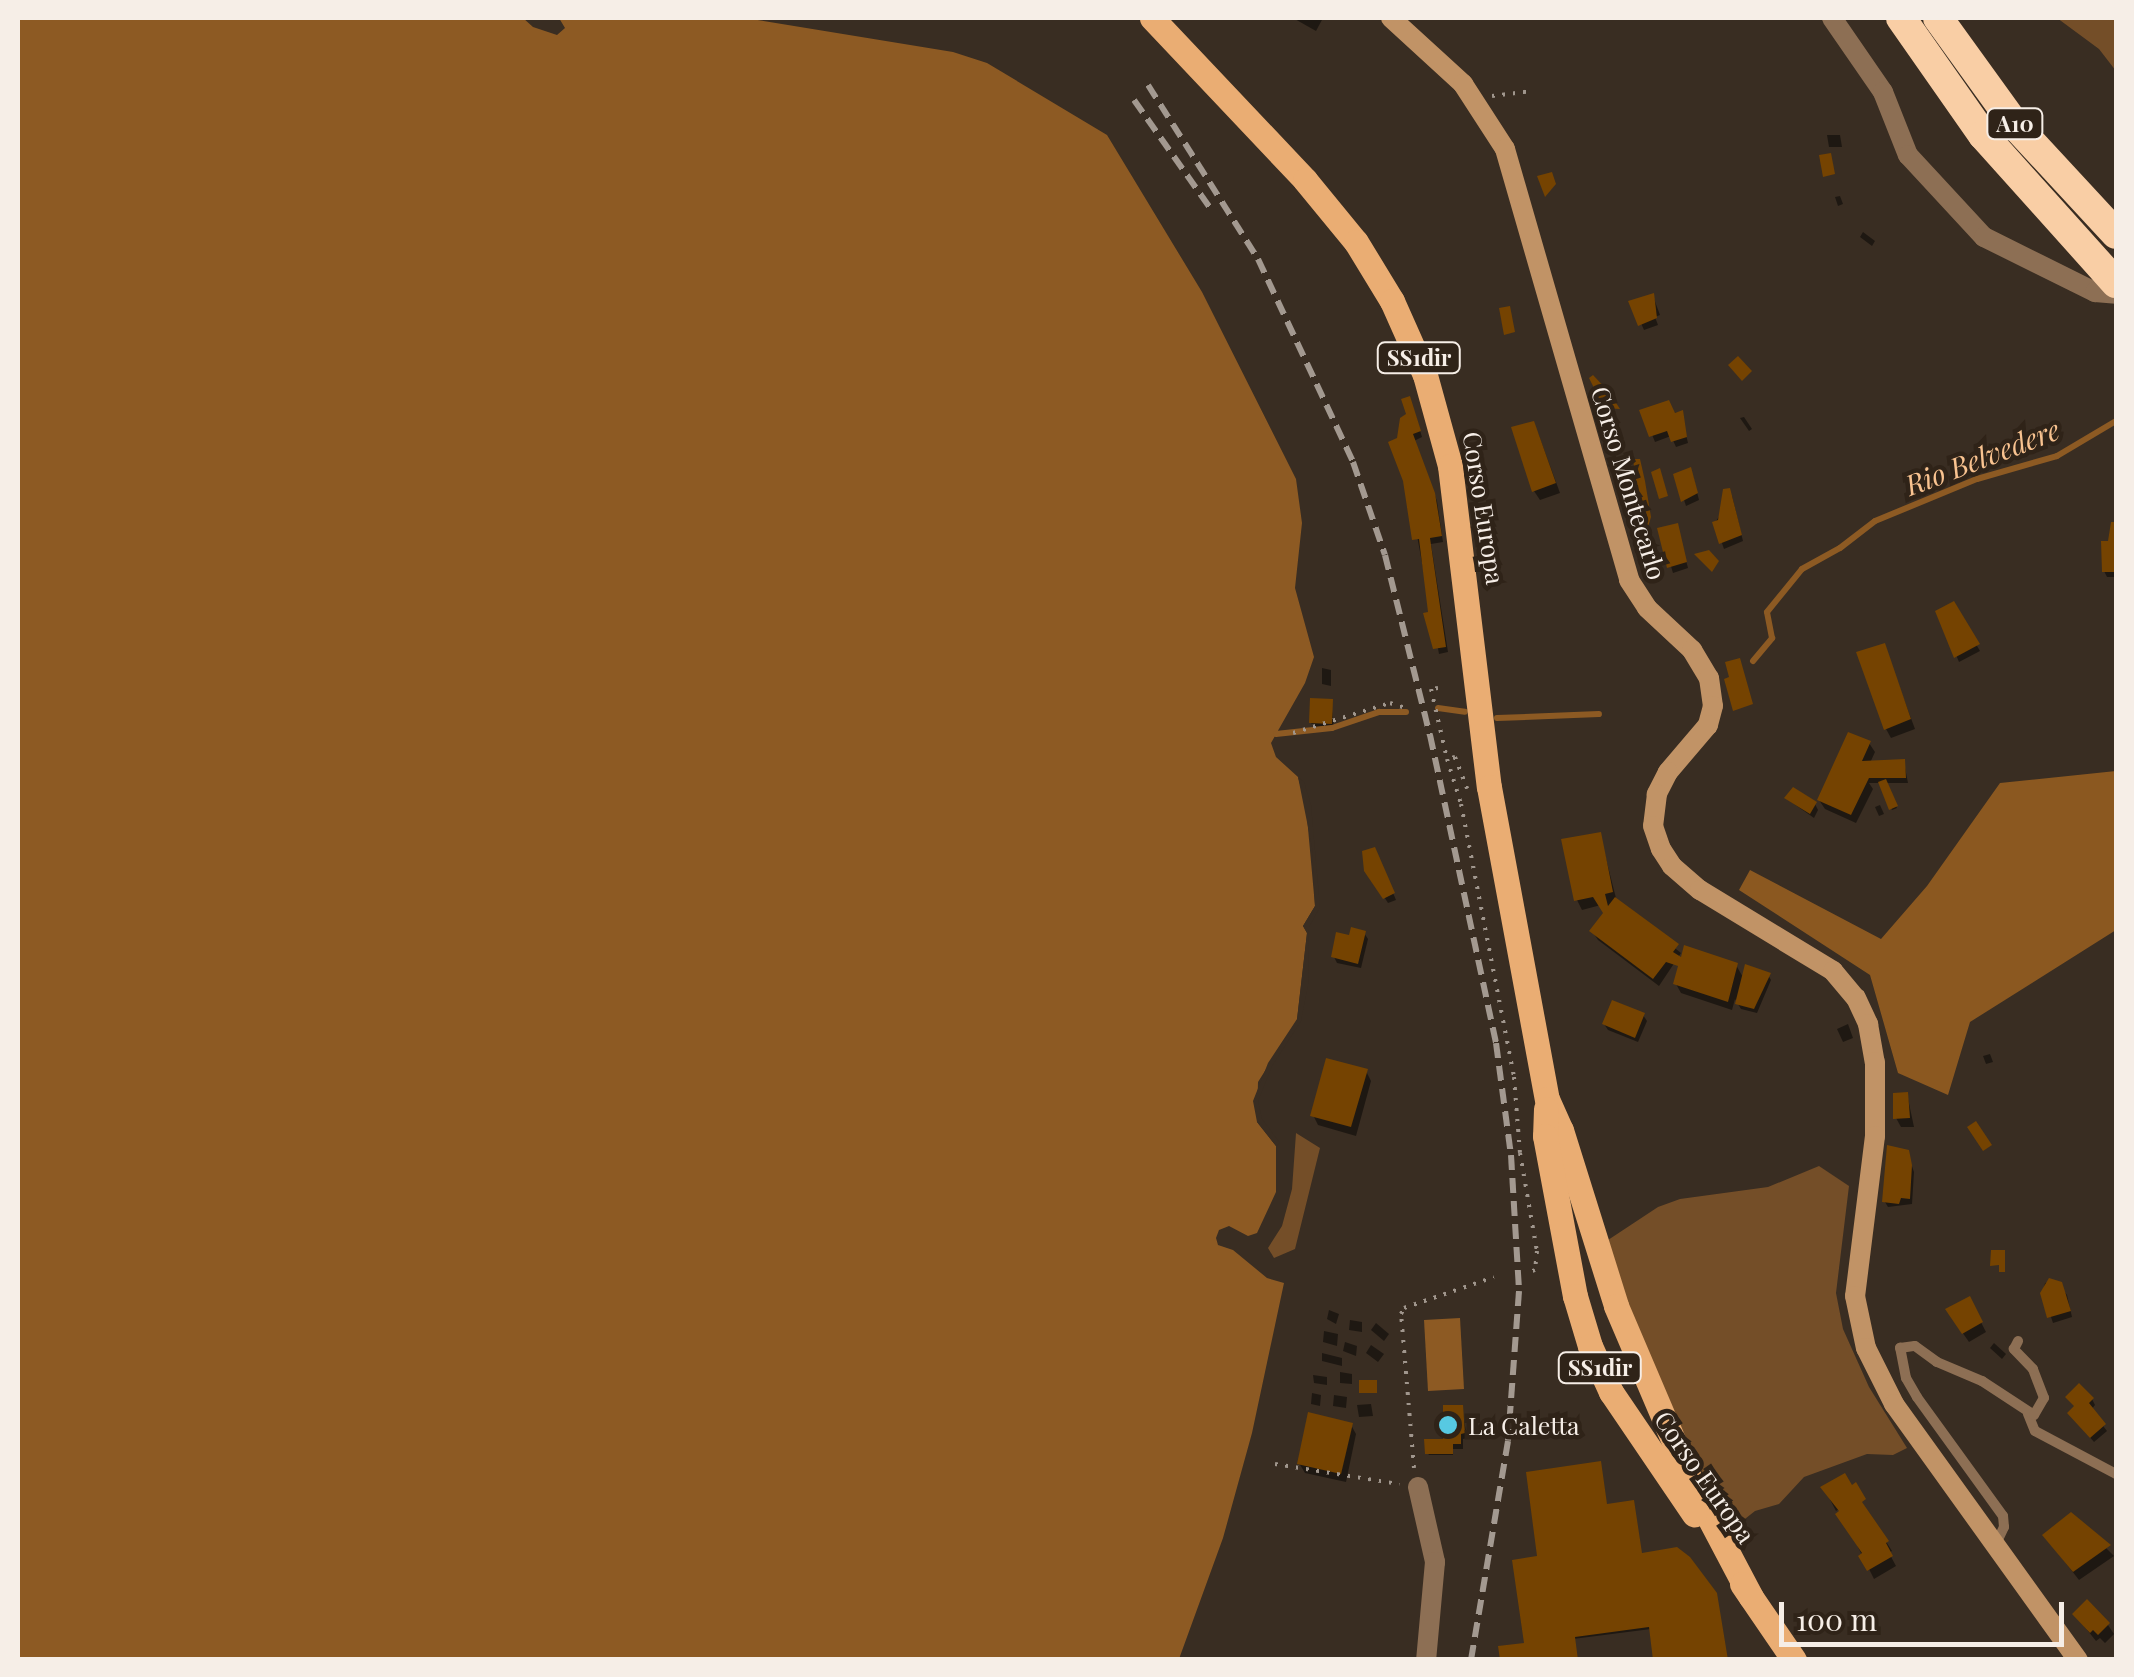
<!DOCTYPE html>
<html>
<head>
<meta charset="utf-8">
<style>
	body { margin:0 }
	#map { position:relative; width:2134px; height:1677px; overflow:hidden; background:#392d22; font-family:"Playfair Display",serif }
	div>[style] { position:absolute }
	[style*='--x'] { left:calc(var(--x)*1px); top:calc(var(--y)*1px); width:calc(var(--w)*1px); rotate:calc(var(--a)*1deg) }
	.green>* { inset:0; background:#744e28 }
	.forest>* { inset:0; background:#8b5820 }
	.water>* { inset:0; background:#8d5a23 }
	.pier>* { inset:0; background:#392d22 }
	.shadow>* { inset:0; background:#0007 }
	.stream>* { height:6px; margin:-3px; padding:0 3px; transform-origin:3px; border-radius:3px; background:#8d5a23 }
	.building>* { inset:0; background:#754301 }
	.path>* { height:4px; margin-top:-2px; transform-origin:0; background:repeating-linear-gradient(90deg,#a0968d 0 2.5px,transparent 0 10.5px) }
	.lane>* { height:10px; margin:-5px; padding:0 5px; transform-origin:5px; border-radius:5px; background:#8d6f54 }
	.street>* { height:20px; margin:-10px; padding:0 10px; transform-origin:10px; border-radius:10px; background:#8d6f54 }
	.secondary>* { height:20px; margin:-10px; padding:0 10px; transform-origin:10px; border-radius:10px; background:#c19366 }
	.primary>* { height:25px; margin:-12.5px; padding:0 12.5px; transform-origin:12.5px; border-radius:12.5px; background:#eaad73 }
	.highway>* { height:30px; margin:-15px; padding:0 15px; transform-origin:15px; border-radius:15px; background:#f9cea5 }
	.rail>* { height:6px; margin-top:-3px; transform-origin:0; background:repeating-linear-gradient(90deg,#a39990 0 15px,transparent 0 23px) }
	.dots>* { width:28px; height:28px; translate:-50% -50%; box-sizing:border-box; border:5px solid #2f2318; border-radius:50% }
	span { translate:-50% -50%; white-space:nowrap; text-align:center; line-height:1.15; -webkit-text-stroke:9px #2f2318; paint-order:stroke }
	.shield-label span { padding:2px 8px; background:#2f2318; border:2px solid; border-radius:8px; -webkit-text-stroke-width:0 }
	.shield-label { font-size:22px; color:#f6eee7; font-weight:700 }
	.street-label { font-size:25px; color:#f6eee7 }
	.poi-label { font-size:25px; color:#f6eee7 }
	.left { translate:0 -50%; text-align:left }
	.water-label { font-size:28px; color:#f9c390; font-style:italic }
	.frame { position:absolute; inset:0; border:20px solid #f6eee7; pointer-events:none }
	.scale { position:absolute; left:1779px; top:1602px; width:285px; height:45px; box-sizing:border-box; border:5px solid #f6eee7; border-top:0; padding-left:12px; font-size:30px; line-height:35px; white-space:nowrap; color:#f6eee7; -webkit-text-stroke:8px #2f2318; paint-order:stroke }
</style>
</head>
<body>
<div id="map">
	<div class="green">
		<div style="clip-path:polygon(2057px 18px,2116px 18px,2116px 71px,2099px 49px)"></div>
		<div style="clip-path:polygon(1296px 1133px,1320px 1148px,1295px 1249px,1274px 1258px,1268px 1248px,1282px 1226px,1292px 1189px)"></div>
		<div style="clip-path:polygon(1819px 1166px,1849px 1186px,1836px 1293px,1843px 1329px,1869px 1387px,1907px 1448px,1893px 1455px,1867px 1454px,1804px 1477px,1779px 1504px,1755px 1511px,1731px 1530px,1654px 1376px,1605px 1242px,1658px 1207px,1680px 1199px,1768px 1187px)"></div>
	</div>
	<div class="forest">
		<div style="clip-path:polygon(2116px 771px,2116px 930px,1970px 1022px,1948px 1095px,1898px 1073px,1870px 975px,1739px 890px,1750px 870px,1881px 939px,1927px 886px,2000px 783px)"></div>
	</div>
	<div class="water">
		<div style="clip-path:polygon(18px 18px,523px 18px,533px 27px,557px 35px,565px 28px,559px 18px,745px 18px,953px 52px,987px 63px,1107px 135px,1202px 292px,1296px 479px,1302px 523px,1295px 588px,1314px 657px,1305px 683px,1271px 743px,1276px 757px,1298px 777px,1306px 806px,1315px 906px,1303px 926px,1307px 933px,1297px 1020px,1258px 1082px,1257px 1122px,1276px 1146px,1276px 1192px,1257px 1233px,1248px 1236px,1229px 1226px,1219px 1230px,1216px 1238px,1218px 1245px,1233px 1250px,1267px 1278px,1284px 1283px,1252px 1433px,1223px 1538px,1179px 1659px,18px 1659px)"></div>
		<div style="clip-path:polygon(1460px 1318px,1464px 1389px,1428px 1391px,1424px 1320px)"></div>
	</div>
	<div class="pier">
		<div style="clip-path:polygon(1298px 777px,1304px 782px,1311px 805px,1320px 907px,1309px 927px,1308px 986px,1301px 1021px,1272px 1066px,1258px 1101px,1262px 1119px,1280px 1143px,1276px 1146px,1257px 1122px,1253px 1101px,1268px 1063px,1297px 1019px,1307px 933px,1303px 926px,1315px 906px,1312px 847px)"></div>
	</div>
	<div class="shadow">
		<div style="clip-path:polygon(1293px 18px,1323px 18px,1316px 31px)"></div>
		<div style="clip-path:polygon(1827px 135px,1840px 135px,1842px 147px,1829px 147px)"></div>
		<div style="clip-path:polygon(1840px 196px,1843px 204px,1838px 206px,1835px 197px)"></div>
		<div style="clip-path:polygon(1863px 232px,1875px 241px,1872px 246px,1860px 237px)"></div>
		<div style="clip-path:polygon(1653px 296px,1660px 315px,1655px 317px,1658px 325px,1644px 330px,1632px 303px)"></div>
		<div style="clip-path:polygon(1643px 412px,1681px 413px,1688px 443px,1676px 447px,1671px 436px,1655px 442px)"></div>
		<div style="clip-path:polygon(1416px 417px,1422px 437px,1414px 441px,1437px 501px,1443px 542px,1431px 544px,1448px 652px,1439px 654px,1399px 439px)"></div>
		<div style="clip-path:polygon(1744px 417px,1752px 429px,1749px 431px,1740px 418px)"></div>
		<div style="clip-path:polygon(1538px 433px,1560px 493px,1540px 500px,1534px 491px)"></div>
		<div style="clip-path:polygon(1676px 475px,1693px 476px,1699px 500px,1686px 506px)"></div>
		<div style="clip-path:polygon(1732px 496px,1743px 541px,1724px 549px,1715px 523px)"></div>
		<div style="clip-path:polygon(2113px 525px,2116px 577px,2107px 577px,2104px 571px)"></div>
		<div style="clip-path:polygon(1677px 526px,1688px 568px,1673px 573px,1660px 530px)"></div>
		<div style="clip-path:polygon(1953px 604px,1980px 651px,1959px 662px,1938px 612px)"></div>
		<div style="clip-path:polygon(1884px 646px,1915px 729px,1891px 738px,1886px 729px)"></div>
		<div style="clip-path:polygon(1322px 668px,1331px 670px,1331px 686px,1322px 684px)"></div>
		<div style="clip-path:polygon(1331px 701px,1334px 729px,1315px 728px,1311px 723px)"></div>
		<div style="clip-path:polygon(1869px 743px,1875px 752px,1870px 763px,1904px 762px,1908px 783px,1886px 783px,1897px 808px,1892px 810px,1881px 783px,1869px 783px,1873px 789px,1856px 823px,1825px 809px,1819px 800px)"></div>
		<div style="clip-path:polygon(1787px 799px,1815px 804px,1818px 810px,1814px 818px)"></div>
		<div style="clip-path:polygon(1880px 805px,1884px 814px,1879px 816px,1875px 807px)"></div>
		<div style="clip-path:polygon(1600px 835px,1617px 902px,1681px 953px,1659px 986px,1598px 940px,1592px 931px,1606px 913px,1601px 905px,1582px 910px,1577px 900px)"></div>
		<div style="clip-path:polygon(1377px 855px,1396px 900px,1388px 903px,1367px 870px)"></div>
		<div style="clip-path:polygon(1364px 933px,1368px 939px,1361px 968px,1337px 963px,1334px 957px)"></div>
		<div style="clip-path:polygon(1736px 965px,1744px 979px,1768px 975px,1771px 980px,1757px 1013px,1741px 1009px,1735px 999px,1732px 1010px,1681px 993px,1676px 984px)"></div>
		<div style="clip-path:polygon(1643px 1015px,1647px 1021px,1638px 1042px,1608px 1030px,1604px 1024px)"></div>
		<div style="clip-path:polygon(1848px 1024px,1853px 1038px,1843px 1042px,1837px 1029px)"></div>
		<div style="clip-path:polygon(1990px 1054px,1993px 1062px,1986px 1064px,1983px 1056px)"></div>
		<div style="clip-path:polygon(1366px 1071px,1371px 1081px,1356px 1136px,1318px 1125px,1313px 1115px)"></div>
		<div style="clip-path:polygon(1907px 1094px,1914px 1127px,1901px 1127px,1896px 1118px)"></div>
		<div style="clip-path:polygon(1907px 1152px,1914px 1172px,1912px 1204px,1888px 1207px,1885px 1202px)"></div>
		<div style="clip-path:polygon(2055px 1281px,2067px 1295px,2072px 1317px,2053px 1323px,2043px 1293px,2045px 1283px)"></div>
		<div style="clip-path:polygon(1969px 1299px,1986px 1332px,1969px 1342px,1953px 1319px)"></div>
		<div style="clip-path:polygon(1329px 1310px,1339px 1314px,1336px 1324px,1327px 1319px)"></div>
		<div style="clip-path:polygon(1350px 1320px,1362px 1322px,1362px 1332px,1349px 1330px)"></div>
		<div style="clip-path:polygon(1376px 1323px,1389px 1334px,1384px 1341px,1371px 1330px)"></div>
		<div style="clip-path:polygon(1324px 1331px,1338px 1334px,1337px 1346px,1323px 1342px)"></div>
		<div style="clip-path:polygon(1345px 1342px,1357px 1346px,1356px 1356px,1343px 1351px)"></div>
		<div style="clip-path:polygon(1994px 1343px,2006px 1354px,2002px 1359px,1990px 1348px)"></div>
		<div style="clip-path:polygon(1371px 1345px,1384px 1354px,1378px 1362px,1366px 1353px)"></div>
		<div style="clip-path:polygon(1322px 1353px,1342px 1358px,1342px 1366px,1322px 1361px)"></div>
		<div style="clip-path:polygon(1340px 1372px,1352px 1374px,1352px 1384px,1340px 1383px)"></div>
		<div style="clip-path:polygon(1313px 1375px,1327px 1377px,1327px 1385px,1314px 1383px)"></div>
		<div style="clip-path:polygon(1312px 1393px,1321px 1395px,1320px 1406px,1311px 1404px)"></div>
		<div style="clip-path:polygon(1334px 1395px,1347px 1397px,1346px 1408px,1333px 1406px)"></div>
		<div style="clip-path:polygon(2092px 1399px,2095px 1405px,2091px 1410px,2107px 1431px,2094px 1442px,2074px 1419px)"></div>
		<div style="clip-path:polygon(1371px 1404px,1373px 1416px,1359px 1417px,1357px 1405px)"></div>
		<div style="clip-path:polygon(1462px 1407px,1467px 1438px,1463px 1439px,1463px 1449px,1453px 1449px,1453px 1455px,1428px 1455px,1446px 1441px)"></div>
		<div style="clip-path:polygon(1351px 1425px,1356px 1434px,1346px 1482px,1305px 1473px,1299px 1463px)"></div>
		<div style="clip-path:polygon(1845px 1476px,1892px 1551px,1889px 1553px,1896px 1566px,1874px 1579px,1839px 1509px,1836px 1511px,1824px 1488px)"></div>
		<div style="clip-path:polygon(1606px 1506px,1642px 1556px,1651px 1629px,1526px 1645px,1540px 1558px)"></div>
		<div style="clip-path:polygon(2078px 1520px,2114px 1556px,2079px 1580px,2054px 1548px)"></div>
		<div style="clip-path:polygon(2075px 1615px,2108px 1625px,2114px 1634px,2105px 1643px,2100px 1638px,2096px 1641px)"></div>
	</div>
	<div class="stream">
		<div style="--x:1753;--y:661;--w:30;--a:-50"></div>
		<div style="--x:1772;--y:638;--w:26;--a:-101"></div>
		<div style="--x:1767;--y:612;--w:55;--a:-50.9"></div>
		<div style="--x:1802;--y:569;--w:43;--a:-28.9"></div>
		<div style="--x:1840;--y:548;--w:44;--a:-37.6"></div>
		<div style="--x:1875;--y:521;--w:110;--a:-22.4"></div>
		<div style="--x:1977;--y:479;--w:83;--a:-16"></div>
		<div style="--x:2057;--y:456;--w:69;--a:-30.7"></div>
		<div style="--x:1438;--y:708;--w:27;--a:8"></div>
		<div style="--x:1497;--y:718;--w:102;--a:-2.2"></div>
		<div style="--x:1276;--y:734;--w:56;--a:-6.1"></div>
		<div style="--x:1332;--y:728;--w:50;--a:-18.8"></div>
		<div style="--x:1379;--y:712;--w:27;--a:0"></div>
	</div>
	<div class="building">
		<div style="clip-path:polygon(1831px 153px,1835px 174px,1823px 177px,1819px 155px)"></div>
		<div style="clip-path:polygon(1552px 172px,1556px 184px,1545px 197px,1537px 176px)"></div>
		<div style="clip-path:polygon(1654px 293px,1657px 318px,1638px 326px,1628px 301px)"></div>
		<div style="clip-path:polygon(1510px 306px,1515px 332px,1504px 335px,1499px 308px)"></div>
		<div style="clip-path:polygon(1738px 356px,1752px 371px,1742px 381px,1728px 365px)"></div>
		<div style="clip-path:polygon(1593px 375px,1609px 392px,1620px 409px,1604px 408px,1589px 378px)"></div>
		<div style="clip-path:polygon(1410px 396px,1421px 431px,1413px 434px,1435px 493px,1442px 536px,1430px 538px,1446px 647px,1433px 649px,1423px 613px,1428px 612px,1419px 539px,1412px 540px,1403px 481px,1388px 442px,1397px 438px,1400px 418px,1406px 414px,1401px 399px)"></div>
		<div style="clip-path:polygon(1669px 400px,1675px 413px,1683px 410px,1687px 437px,1671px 442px,1667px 431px,1649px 437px,1639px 410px)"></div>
		<div style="clip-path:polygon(1534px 421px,1556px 483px,1532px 492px,1511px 427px)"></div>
		<div style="clip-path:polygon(1633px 459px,1640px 459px,1645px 481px,1651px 517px,1647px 530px,1636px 531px,1632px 519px,1636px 482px)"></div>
		<div style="clip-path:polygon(1691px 467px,1698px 493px,1681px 502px,1673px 474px)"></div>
		<div style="clip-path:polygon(1660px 468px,1668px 496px,1659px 499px,1651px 472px)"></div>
		<div style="clip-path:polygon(1730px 488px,1742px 535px,1719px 544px,1712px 522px,1718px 520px,1723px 489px)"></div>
		<div style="clip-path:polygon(2111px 522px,2116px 522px,2116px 572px,2102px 572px,2101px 541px,2108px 541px)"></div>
		<div style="clip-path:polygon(1678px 523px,1687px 562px,1667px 568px,1657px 528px)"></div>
		<div style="clip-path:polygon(1709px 550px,1719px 561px,1712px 572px,1694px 554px)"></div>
		<div style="clip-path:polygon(1954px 601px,1980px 644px,1954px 658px,1935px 611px)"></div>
		<div style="clip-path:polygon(1885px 643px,1911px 719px,1884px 730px,1856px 652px)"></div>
		<div style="clip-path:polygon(1740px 658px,1753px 704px,1733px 711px,1724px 679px,1729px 677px,1725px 662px)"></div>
		<div style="clip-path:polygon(1310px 698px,1333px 699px,1332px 724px,1309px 723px)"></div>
		<div style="clip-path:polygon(1848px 732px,1871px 741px,1862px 761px,1905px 759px,1906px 778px,1869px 778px,1851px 815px,1817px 800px)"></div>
		<div style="clip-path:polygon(1886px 779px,1898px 806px,1889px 810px,1878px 782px)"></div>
		<div style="clip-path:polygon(1793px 787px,1817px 802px,1810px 814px,1784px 798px)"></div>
		<div style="clip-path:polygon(1601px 832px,1613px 892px,1605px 894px,1608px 906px,1615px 897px,1679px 944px,1673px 952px,1681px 957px,1684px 945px,1738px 963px,1728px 1002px,1673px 984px,1678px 966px,1666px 962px,1653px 979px,1589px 931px,1603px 913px,1593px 897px,1574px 901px,1561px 839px)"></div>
		<div style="clip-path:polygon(1375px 847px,1395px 893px,1383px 899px,1364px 871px,1362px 851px)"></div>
		<div style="clip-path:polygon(1351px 927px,1366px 931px,1358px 964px,1331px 957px,1336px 932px,1349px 935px)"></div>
		<div style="clip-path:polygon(1745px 964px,1771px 973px,1754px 1009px,1735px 1004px)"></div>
		<div style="clip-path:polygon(1612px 1000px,1645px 1013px,1635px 1038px,1602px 1024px)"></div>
		<div style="clip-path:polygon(1326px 1058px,1368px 1069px,1351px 1127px,1310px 1116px)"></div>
		<div style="clip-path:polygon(1908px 1092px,1910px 1118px,1893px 1119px,1893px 1093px)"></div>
		<div style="clip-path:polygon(1976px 1121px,1992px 1145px,1983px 1151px,1967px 1127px)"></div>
		<div style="clip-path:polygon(1887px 1145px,1909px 1150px,1912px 1165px,1910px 1199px,1901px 1198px,1899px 1204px,1882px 1202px)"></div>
		<div style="clip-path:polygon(1991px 1250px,2005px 1250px,2005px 1272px,1999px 1272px,1999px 1265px,1990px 1266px)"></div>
		<div style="clip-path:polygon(2049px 1278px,2062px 1282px,2071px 1311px,2047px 1318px,2040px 1293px)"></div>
		<div style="clip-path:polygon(1970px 1296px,1983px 1322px,1962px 1334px,1945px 1309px)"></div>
		<div style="clip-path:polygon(1359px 1380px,1377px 1380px,1377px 1393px,1359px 1393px)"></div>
		<div style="clip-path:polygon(2079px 1383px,2094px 1398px,2089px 1403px,2106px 1424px,2090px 1438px,2067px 1413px,2074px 1406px,2065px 1397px)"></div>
		<div style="clip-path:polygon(1443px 1405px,1463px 1405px,1465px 1433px,1461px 1434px,1461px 1444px,1453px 1444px,1453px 1454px,1425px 1454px,1424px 1439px,1443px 1439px)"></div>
		<div style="clip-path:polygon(1308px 1412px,1353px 1423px,1341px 1474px,1297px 1464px)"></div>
		<div style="clip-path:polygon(1601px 1461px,1607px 1504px,1634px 1500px,1642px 1553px,1677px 1547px,1690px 1557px,1717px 1593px,1728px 1660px,1653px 1660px,1649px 1627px,1575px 1637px,1578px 1660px,1500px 1660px,1498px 1646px,1524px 1643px,1512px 1560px,1537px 1556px,1526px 1472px)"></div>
		<div style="clip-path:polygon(1845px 1473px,1852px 1485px,1856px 1482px,1866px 1499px,1862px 1502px,1889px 1541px,1886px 1543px,1893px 1556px,1867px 1571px,1858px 1556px,1862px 1553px,1835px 1514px,1839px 1511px,1820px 1487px)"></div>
		<div style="clip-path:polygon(2071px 1512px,2111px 1545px,2073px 1572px,2042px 1535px)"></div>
		<div style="clip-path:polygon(2087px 1599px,2110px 1623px,2098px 1635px,2093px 1630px,2090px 1633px,2072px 1614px)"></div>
	</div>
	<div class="path">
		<div style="--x:1492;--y:96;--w:35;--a:-7"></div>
		<div style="--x:1438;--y:688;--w:7;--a:172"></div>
		<div style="--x:1431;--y:689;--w:72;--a:77.1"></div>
		<div style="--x:1293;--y:733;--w:102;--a:-17.2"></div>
		<div style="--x:1390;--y:703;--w:16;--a:18"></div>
		<div style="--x:1455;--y:757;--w:8;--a:166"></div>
		<div style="--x:1447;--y:759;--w:47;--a:72.7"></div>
		<div style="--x:1461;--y:804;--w:278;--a:79"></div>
		<div style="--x:1514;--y:1077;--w:76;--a:85.5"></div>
		<div style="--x:1520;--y:1153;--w:99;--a:80.2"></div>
		<div style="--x:1537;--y:1251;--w:19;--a:96"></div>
		<div style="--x:1535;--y:1270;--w:9;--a:159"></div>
		<div style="--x:1455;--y:757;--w:34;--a:69"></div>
		<div style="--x:1275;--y:1464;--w:126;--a:9.2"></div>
		<div style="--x:1414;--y:1468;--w:155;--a:-94.8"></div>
		<div style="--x:1401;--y:1314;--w:7;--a:-63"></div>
		<div style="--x:1404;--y:1308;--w:95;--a:-19"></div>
	</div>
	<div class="lane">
		<div style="--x:2028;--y:1414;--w:18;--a:68"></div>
		<div style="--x:2035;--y:1431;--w:92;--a:28"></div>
		<div style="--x:1996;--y:1544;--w:19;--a:-65"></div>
		<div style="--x:2004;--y:1527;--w:11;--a:-95"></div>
		<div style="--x:2003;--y:1516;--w:147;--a:-125.9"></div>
		<div style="--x:1917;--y:1397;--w:22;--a:-120"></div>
		<div style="--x:1906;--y:1378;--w:31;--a:-101"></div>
		<div style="--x:1900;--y:1348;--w:15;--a:-8"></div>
		<div style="--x:1915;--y:1346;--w:27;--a:36"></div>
		<div style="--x:1937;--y:1362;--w:49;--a:22.9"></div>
		<div style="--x:1982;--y:1381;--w:62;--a:33.2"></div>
		<div style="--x:2034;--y:1415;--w:20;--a:-60"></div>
		<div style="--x:2044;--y:1398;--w:31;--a:-111"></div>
		<div style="--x:2033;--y:1369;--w:28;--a:-134"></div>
		<div style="--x:2014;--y:1349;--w:9;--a:-63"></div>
	</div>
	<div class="street">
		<div style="--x:1832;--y:18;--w:90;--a:55.4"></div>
		<div style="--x:1883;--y:92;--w:68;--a:68.4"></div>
		<div style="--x:1908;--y:155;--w:112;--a:47.2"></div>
		<div style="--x:1984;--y:237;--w:124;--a:26.4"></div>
		<div style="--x:2095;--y:292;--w:21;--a:5"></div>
		<div style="--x:1418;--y:1487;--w:77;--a:77.2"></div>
		<div style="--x:1435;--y:1562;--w:98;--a:95.2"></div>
	</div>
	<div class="secondary">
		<div style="--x:1391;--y:18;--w:98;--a:42.5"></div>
		<div style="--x:1463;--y:84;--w:77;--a:57.1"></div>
		<div style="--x:1505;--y:149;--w:448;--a:73.9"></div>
		<div style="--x:1629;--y:580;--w:33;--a:57"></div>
		<div style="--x:1647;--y:608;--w:62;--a:43"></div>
		<div style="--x:1692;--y:650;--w:33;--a:59"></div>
		<div style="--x:1709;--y:678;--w:28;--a:82"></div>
		<div style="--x:1713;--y:706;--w:20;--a:105"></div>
		<div style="--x:1708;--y:725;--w:62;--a:130.4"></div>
		<div style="--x:1668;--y:772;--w:25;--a:117"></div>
		<div style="--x:1657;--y:794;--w:32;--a:97"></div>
		<div style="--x:1653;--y:826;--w:24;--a:71"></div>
		<div style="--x:1661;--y:849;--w:20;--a:57"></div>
		<div style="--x:1672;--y:866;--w:37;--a:41"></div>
		<div style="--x:1700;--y:890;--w:156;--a:31.3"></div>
		<div style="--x:1833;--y:971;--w:35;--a:50"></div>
		<div style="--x:1856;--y:998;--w:29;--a:65"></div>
		<div style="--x:1868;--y:1024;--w:39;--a:80"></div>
		<div style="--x:1875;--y:1062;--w:74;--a:90"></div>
		<div style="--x:1875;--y:1136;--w:161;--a:97.1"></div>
		<div style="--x:1855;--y:1296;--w:53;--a:78.1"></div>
		<div style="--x:1866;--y:1348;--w:63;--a:63.4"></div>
		<div style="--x:1894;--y:1404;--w:315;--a:54.3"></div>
	</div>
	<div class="primary">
		<div style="--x:1152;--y:18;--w:223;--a:46.6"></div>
		<div style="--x:1305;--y:180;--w:80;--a:50.6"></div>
		<div style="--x:1356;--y:242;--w:69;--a:58.6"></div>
		<div style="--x:1392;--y:301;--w:81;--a:66"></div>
		<div style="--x:1425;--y:375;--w:94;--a:74.6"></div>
		<div style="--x:1450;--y:466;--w:323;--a:83.1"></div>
		<div style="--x:1489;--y:787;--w:317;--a:79.5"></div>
		<div style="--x:1547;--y:1099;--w:34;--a:66"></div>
		<div style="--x:1561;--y:1130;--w:184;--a:72.6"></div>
		<div style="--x:1616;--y:1306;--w:199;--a:66.9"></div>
		<div style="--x:1694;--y:1489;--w:122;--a:62.2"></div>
		<div style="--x:1546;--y:1109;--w:27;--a:92"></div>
		<div style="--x:1545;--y:1136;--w:163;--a:79.4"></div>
		<div style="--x:1575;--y:1296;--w:52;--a:73.3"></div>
		<div style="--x:1590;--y:1346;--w:51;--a:65.5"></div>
		<div style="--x:1611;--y:1392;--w:148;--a:55.8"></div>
		<div style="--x:1742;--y:1584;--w:92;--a:55.6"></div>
	</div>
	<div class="highway">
		<div style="--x:1901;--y:18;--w:143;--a:55"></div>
		<div style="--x:1983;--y:135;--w:199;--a:48.1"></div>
		<div style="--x:1938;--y:18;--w:133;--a:54.2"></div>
		<div style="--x:2016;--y:126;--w:147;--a:47.2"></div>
	</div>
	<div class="rail">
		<div style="--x:1148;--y:85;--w:206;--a:57.7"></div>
		<div style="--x:1258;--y:259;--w:224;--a:64.9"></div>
		<div style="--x:1353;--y:462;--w:98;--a:71"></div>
		<div style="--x:1385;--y:555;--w:186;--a:76"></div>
		<div style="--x:1430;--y:735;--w:315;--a:77.9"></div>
		<div style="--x:1496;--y:1043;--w:113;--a:82.4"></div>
		<div style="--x:1511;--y:1155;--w:136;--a:86.6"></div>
		<div style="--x:1519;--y:1291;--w:150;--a:94.2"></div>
		<div style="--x:1508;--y:1441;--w:222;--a:99.6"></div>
		<div style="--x:1134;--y:100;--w:133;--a:54.8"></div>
	</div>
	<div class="dots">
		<div style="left:1448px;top:1425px;background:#57c9e2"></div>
	</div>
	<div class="shield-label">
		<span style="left:2015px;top:124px">A10</span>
		<span style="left:1419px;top:358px">SS1dir</span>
		<span style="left:1600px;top:1368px">SS1dir</span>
	</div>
	<div class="street-label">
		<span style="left:1629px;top:483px;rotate:73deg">Corso Montecarlo</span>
		<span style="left:1484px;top:508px;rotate:81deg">Corso Europa</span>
		<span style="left:1705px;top:1477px;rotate:55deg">Corso Europa</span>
	</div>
	<div class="poi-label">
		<span class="left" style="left:1468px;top:1425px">La Caletta</span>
	</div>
	<div class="water-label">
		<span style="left:1982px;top:457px;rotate:-21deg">Rio Belvedere</span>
	</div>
	<div class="frame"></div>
	<div class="scale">100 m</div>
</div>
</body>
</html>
